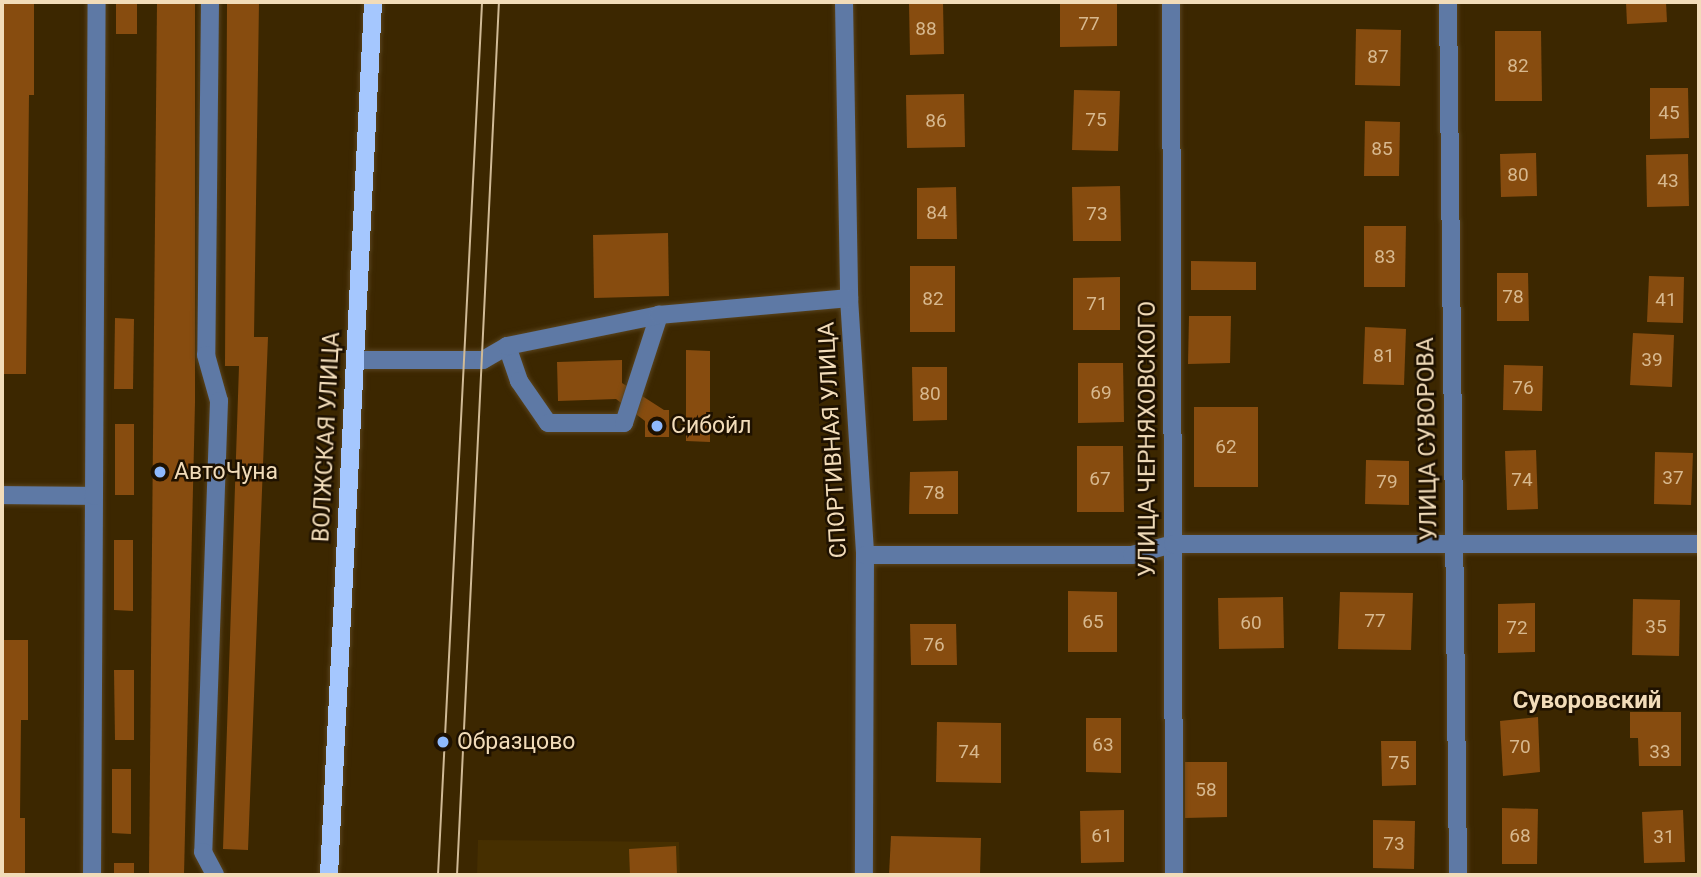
<!DOCTYPE html>
<html>
<head>
<meta charset="utf-8">
<style>
	body { margin:0 }
	#map { position:relative; width:1701px; height:877px; overflow:hidden; background:#3c2700; font-family:Roboto,sans-serif }
	div>[style] { position:absolute }
	[style*='--x'] { left:calc(var(--x)*1px); top:calc(var(--y)*1px); width:calc(var(--w)*1px); rotate:calc(var(--a)*1deg) }
	.built>* { inset:0; background:#462f00 }
	.building>* { inset:0; background:#874c0f }
	.roads { filter:drop-shadow(0 0 2px #59441e) drop-shadow(0 0 2px #59441e) }
	.minor>* { height:18px; margin:-9px; padding:0 9px; transform-origin:9px; border-radius:9px; background:#5e79a5 }
	.major>* { height:18px; margin:-9px; padding:0 9px; transform-origin:9px; border-radius:9px; background:#a5c7fe }
	.tram>* { height:2px; margin:-1px; padding:0 1px; transform-origin:1px; border-radius:1px; background:#d0ba96 }
	.dots>* { width:19px; height:19px; translate:-50% -50%; box-sizing:border-box; border:4px solid #1e1100; border-radius:50% }
	span { translate:-50% -50%; white-space:nowrap; text-align:center; line-height:1.15; -webkit-text-stroke:5px #1e1100; paint-order:stroke }
	.number-label { font-size:19px; color:#d7b88e }
	.number-label span { -webkit-text-stroke-width:0 }
	.poi-label { font-size:23px; color:#f2dcb9 }
	.left { translate:0 -50%; text-align:left }
	.street-label { font-size:23px; color:#f2dcb9 }
	.neighbourhood-label { font-size:24px; color:#f2dcb9; font-weight:700 }
	.frame { position:absolute; inset:0; border:4px solid #f2dcb9; pointer-events:none }
</style>
</head>
<body>
<div id="map">
	<div class="built">
		<div style="clip-path:polygon(478px 840px,679px 842px,680px 875px,477px 875px)"></div>
	</div>
	<div class="building">
		<div style="clip-path:polygon(2px 2px,34px 2px,34px 95px,29px 95px,26px 374px,2px 374px)"></div>
		<div style="clip-path:polygon(116px 2px,137px 2px,137px 34px,116px 34px)"></div>
		<div style="clip-path:polygon(157px 2px,195px 2px,195px 402px,184px 875px,149px 875px)"></div>
		<div style="clip-path:polygon(227px 2px,259px 2px,254px 337px,268px 337px,248px 850px,223px 849px,239px 366px,225px 366px)"></div>
		<div style="clip-path:polygon(1060px 2px,1117px 2px,1117px 46px,1060px 47px)"></div>
		<div style="clip-path:polygon(1626px 2px,1666px 2px,1667px 22px,1627px 24px)"></div>
		<div style="clip-path:polygon(909px 3px,943px 3px,944px 54px,910px 55px)"></div>
		<div style="clip-path:polygon(1356px 29px,1401px 30px,1400px 86px,1355px 85px)"></div>
		<div style="clip-path:polygon(1495px 31px,1541px 31px,1542px 101px,1495px 101px)"></div>
		<div style="clip-path:polygon(1650px 88px,1688px 88px,1689px 138px,1650px 139px)"></div>
		<div style="clip-path:polygon(1074px 90px,1120px 91px,1118px 151px,1072px 150px)"></div>
		<div style="clip-path:polygon(964px 94px,965px 147px,907px 148px,906px 95px)"></div>
		<div style="clip-path:polygon(1365px 121px,1400px 122px,1399px 176px,1364px 176px)"></div>
		<div style="clip-path:polygon(1536px 153px,1537px 196px,1501px 197px,1500px 154px)"></div>
		<div style="clip-path:polygon(1688px 154px,1689px 206px,1647px 207px,1646px 155px)"></div>
		<div style="clip-path:polygon(1120px 186px,1121px 241px,1073px 241px,1072px 187px)"></div>
		<div style="clip-path:polygon(956px 187px,957px 239px,917px 239px,917px 188px)"></div>
		<div style="clip-path:polygon(1364px 226px,1406px 226px,1405px 287px,1364px 287px)"></div>
		<div style="clip-path:polygon(668px 233px,669px 296px,594px 298px,593px 235px)"></div>
		<div style="clip-path:polygon(1191px 261px,1256px 262px,1256px 290px,1191px 290px)"></div>
		<div style="clip-path:polygon(910px 266px,955px 266px,955px 332px,910px 332px)"></div>
		<div style="clip-path:polygon(1497px 273px,1528px 273px,1529px 321px,1497px 321px)"></div>
		<div style="clip-path:polygon(1649px 276px,1684px 277px,1683px 323px,1647px 322px)"></div>
		<div style="clip-path:polygon(1120px 277px,1120px 330px,1073px 330px,1073px 278px)"></div>
		<div style="clip-path:polygon(1189px 316px,1231px 316px,1230px 363px,1188px 364px)"></div>
		<div style="clip-path:polygon(115px 318px,134px 319px,133px 389px,114px 389px)"></div>
		<div style="clip-path:polygon(1365px 327px,1406px 329px,1404px 385px,1363px 384px)"></div>
		<div style="clip-path:polygon(1633px 333px,1674px 335px,1672px 387px,1630px 385px)"></div>
		<div style="clip-path:polygon(686px 350px,710px 351px,710px 442px,686px 441px)"></div>
		<div style="clip-path:polygon(622px 360px,622px 383px,664px 410px,669px 410px,669px 437px,645px 437px,645px 421px,616px 399px,558px 401px,557px 362px)"></div>
		<div style="clip-path:polygon(1078px 363px,1123px 363px,1124px 422px,1078px 423px)"></div>
		<div style="clip-path:polygon(1504px 365px,1543px 366px,1542px 411px,1503px 410px)"></div>
		<div style="clip-path:polygon(912px 367px,947px 367px,947px 420px,913px 421px)"></div>
		<div style="clip-path:polygon(1194px 407px,1258px 407px,1258px 487px,1194px 487px)"></div>
		<div style="clip-path:polygon(115px 424px,134px 424px,134px 495px,115px 495px)"></div>
		<div style="clip-path:polygon(1077px 446px,1123px 446px,1124px 512px,1077px 512px)"></div>
		<div style="clip-path:polygon(1536px 450px,1538px 509px,1507px 510px,1505px 451px)"></div>
		<div style="clip-path:polygon(1655px 452px,1693px 453px,1691px 505px,1654px 504px)"></div>
		<div style="clip-path:polygon(1366px 460px,1409px 461px,1409px 505px,1365px 504px)"></div>
		<div style="clip-path:polygon(958px 471px,958px 514px,909px 514px,910px 472px)"></div>
		<div style="clip-path:polygon(114px 540px,133px 540px,133px 611px,114px 610px)"></div>
		<div style="clip-path:polygon(1068px 591px,1117px 592px,1117px 652px,1068px 652px)"></div>
		<div style="clip-path:polygon(1340px 592px,1413px 593px,1411px 650px,1338px 649px)"></div>
		<div style="clip-path:polygon(1283px 597px,1284px 648px,1219px 649px,1218px 598px)"></div>
		<div style="clip-path:polygon(1633px 599px,1680px 600px,1679px 656px,1632px 655px)"></div>
		<div style="clip-path:polygon(1535px 603px,1535px 652px,1498px 653px,1498px 604px)"></div>
		<div style="clip-path:polygon(910px 624px,956px 624px,957px 665px,911px 665px)"></div>
		<div style="clip-path:polygon(2px 640px,28px 640px,28px 720px,21px 720px,20px 818px,25px 818px,25px 875px,2px 875px)"></div>
		<div style="clip-path:polygon(114px 670px,134px 670px,134px 740px,115px 740px)"></div>
		<div style="clip-path:polygon(1630px 712px,1681px 712px,1681px 766px,1639px 766px,1638px 738px,1630px 738px)"></div>
		<div style="clip-path:polygon(1538px 717px,1540px 772px,1503px 776px,1500px 721px)"></div>
		<div style="clip-path:polygon(1086px 718px,1121px 718px,1121px 773px,1086px 772px)"></div>
		<div style="clip-path:polygon(937px 722px,1001px 723px,1001px 783px,936px 782px)"></div>
		<div style="clip-path:polygon(1381px 741px,1416px 741px,1416px 785px,1382px 786px)"></div>
		<div style="clip-path:polygon(1185px 762px,1227px 762px,1227px 817px,1185px 818px)"></div>
		<div style="clip-path:polygon(112px 769px,131px 769px,131px 834px,112px 833px)"></div>
		<div style="clip-path:polygon(1502px 808px,1538px 809px,1537px 864px,1502px 864px)"></div>
		<div style="clip-path:polygon(1124px 810px,1124px 862px,1081px 863px,1080px 811px)"></div>
		<div style="clip-path:polygon(1683px 810px,1685px 862px,1644px 863px,1642px 812px)"></div>
		<div style="clip-path:polygon(1373px 820px,1415px 821px,1414px 869px,1373px 868px)"></div>
		<div style="clip-path:polygon(891px 836px,981px 838px,980px 875px,889px 875px)"></div>
		<div style="clip-path:polygon(676px 846px,677px 875px,630px 875px,629px 849px)"></div>
		<div style="clip-path:polygon(114px 863px,134px 863px,134px 875px,114px 875px)"></div>
	</div>
	<div class="roads">
		<div class="minor">
			<div style="--x:210;--y:2;--w:353;--a:90.6"></div>
			<div style="--x:206;--y:355;--w:48;--a:74.2"></div>
			<div style="--x:219;--y:401;--w:451;--a:92"></div>
			<div style="--x:203;--y:852;--w:26;--a:62"></div>
			<div style="--x:844;--y:2;--w:296;--a:89"></div>
			<div style="--x:849;--y:298;--w:257;--a:86.4"></div>
			<div style="--x:865;--y:555;--w:320;--a:90.2"></div>
			<div style="--x:1171;--y:2;--w:873;--a:89.8"></div>
			<div style="--x:1448;--y:2;--w:873;--a:89.34"></div>
			<div style="--x:507;--y:346;--w:37;--a:71"></div>
			<div style="--x:519;--y:381;--w:51;--a:55.4"></div>
			<div style="--x:548;--y:423;--w:76;--a:0"></div>
			<div style="--x:624;--y:423;--w:114;--a:-72"></div>
			<div style="--x:356;--y:360;--w:127;--a:0"></div>
			<div style="--x:483;--y:360;--w:28;--a:-30"></div>
			<div style="--x:507;--y:346;--w:155;--a:-11.5"></div>
			<div style="--x:659;--y:315;--w:191;--a:-5.1"></div>
			<div style="--x:2;--y:495;--w:92;--a:0.6"></div>
			<div style="--x:94;--y:496;--w:379;--a:90.3"></div>
			<div style="--x:94;--y:496;--w:494;--a:-89.7"></div>
			<div style="--x:865;--y:555;--w:267;--a:0"></div>
			<div style="--x:1132;--y:555;--w:42;--a:-15"></div>
			<div style="--x:1173;--y:544;--w:526;--a:0"></div>
		</div>
		<div class="major">
			<div style="--x:329;--y:875;--w:874;--a:-87.11"></div>
		</div>
	</div>
	<div class="tram">
		<div style="--x:438;--y:875;--w:874;--a:-87.11"></div>
		<div style="--x:457;--y:875;--w:874;--a:-87.25"></div>
	</div>
	<div class="dots">
		<div style="left:657px;top:426px;background:#8eb9fd"></div>
		<div style="left:160px;top:472px;background:#8eb9fd"></div>
		<div style="left:443px;top:742px;background:#8eb9fd"></div>
	</div>
	<div class="number-label">
		<span style="left:1089px;top:24px">77</span>
		<span style="left:926px;top:29px">88</span>
		<span style="left:1378px;top:57px">87</span>
		<span style="left:1518px;top:66px">82</span>
		<span style="left:1669px;top:113px">45</span>
		<span style="left:1096px;top:120px">75</span>
		<span style="left:936px;top:121px">86</span>
		<span style="left:1382px;top:149px">85</span>
		<span style="left:1518px;top:175px">80</span>
		<span style="left:1668px;top:181px">43</span>
		<span style="left:937px;top:213px">84</span>
		<span style="left:1097px;top:214px">73</span>
		<span style="left:1385px;top:257px">83</span>
		<span style="left:1513px;top:297px">78</span>
		<span style="left:933px;top:299px">82</span>
		<span style="left:1666px;top:300px">41</span>
		<span style="left:1097px;top:304px">71</span>
		<span style="left:1384px;top:356px">81</span>
		<span style="left:1652px;top:360px">39</span>
		<span style="left:1523px;top:388px">76</span>
		<span style="left:1101px;top:393px">69</span>
		<span style="left:930px;top:394px">80</span>
		<span style="left:1226px;top:447px">62</span>
		<span style="left:1673px;top:478px">37</span>
		<span style="left:1100px;top:479px">67</span>
		<span style="left:1522px;top:480px">74</span>
		<span style="left:1387px;top:482px">79</span>
		<span style="left:934px;top:493px">78</span>
		<span style="left:1375px;top:621px">77</span>
		<span style="left:1093px;top:622px">65</span>
		<span style="left:1251px;top:623px">60</span>
		<span style="left:1656px;top:627px">35</span>
		<span style="left:1517px;top:628px">72</span>
		<span style="left:934px;top:645px">76</span>
		<span style="left:1103px;top:745px">63</span>
		<span style="left:1520px;top:747px">70</span>
		<span style="left:969px;top:752px">74</span>
		<span style="left:1660px;top:752px">33</span>
		<span style="left:1399px;top:763px">75</span>
		<span style="left:1206px;top:790px">58</span>
		<span style="left:1102px;top:836px">61</span>
		<span style="left:1520px;top:836px">68</span>
		<span style="left:1664px;top:837px">31</span>
		<span style="left:1394px;top:844px">73</span>
	</div>
	<div class="poi-label">
		<span class="left" style="left:671px;top:426px">Сибойл</span>
		<span class="left" style="left:174px;top:472px">АвтоЧуна</span>
		<span class="left" style="left:457px;top:742px">Образцово</span>
	</div>
	<div class="street-label">
		<span style="left:327px;top:437px;rotate:-87deg">ВОЛЖСКАЯ УЛИЦА</span>
		<span style="left:1148px;top:439px;rotate:-90deg">УЛИЦА ЧЕРНЯХОВСКОГО</span>
		<span style="left:1428px;top:439px;rotate:-91deg">УЛИЦА СУВОРОВА</span>
		<span style="left:833px;top:440px;rotate:-93deg">СПОРТИВНАЯ УЛИЦА</span>
	</div>
	<div class="neighbourhood-label">
		<span style="left:1587px;top:701px">Суворовский</span>
	</div>
	<div class="frame"></div>
</div>
</body>
</html>
